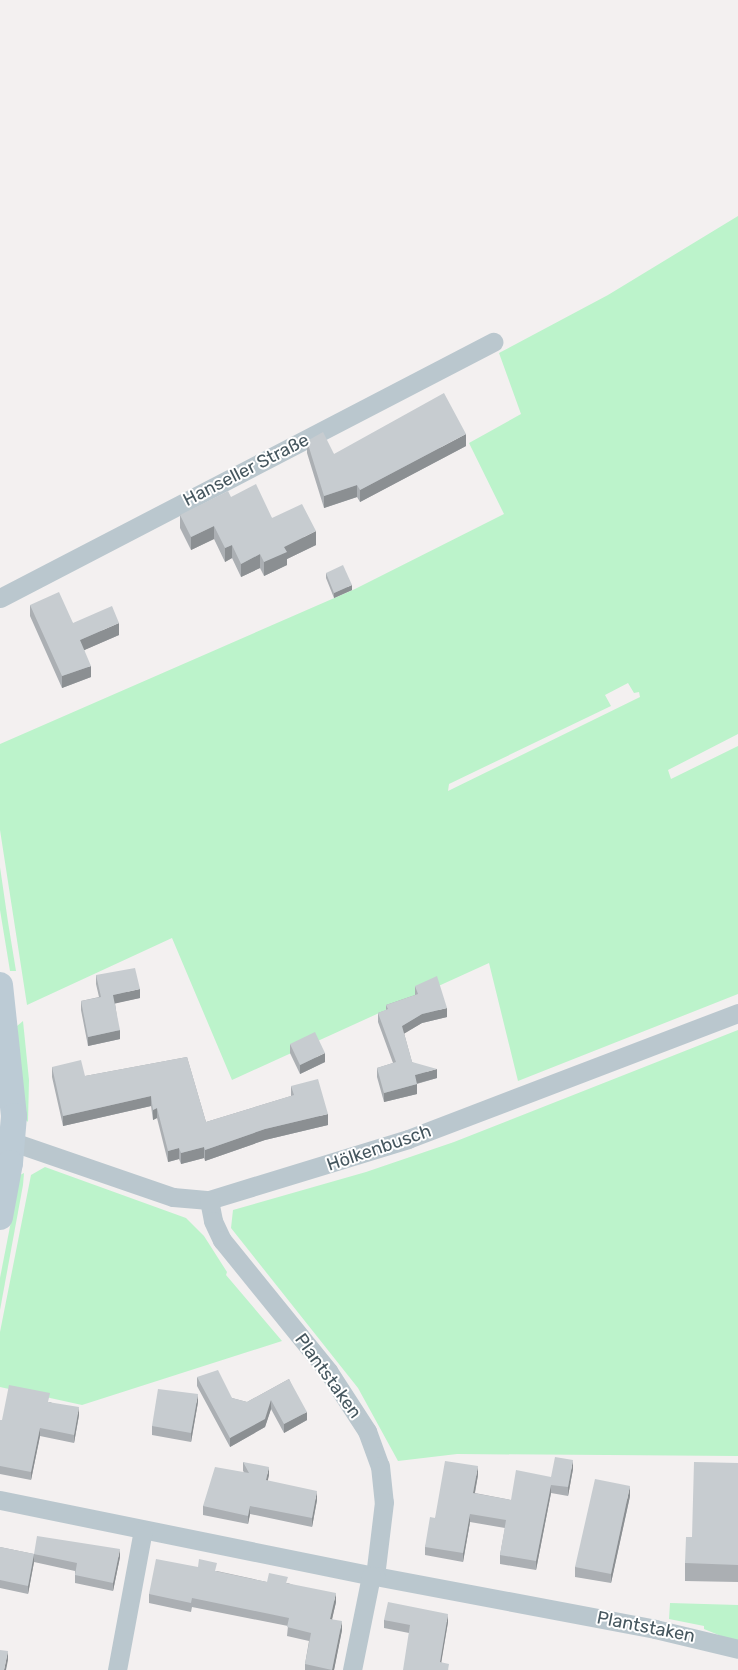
<!DOCTYPE html>
<html>
<head>
<meta charset="utf-8">
<style>
	body { margin:0 }
	#map { position:relative; width:738px; height:1670px; overflow:hidden; background:#f3f0f0; font-family:Rubik,sans-serif }
	div>[style] { position:absolute }
	[style*='--x'] { left:calc(var(--x)*1px); top:calc(var(--y)*1px); width:calc(var(--w)*1px); rotate:calc(var(--a)*1deg) }
	.green>* { inset:0; background:#bcf3cb }
	.street>* { height:19px; margin:-9.5px; padding:0 9.5px; transform-origin:9.5px; border-radius:9.5px; background:#bac7ce }
	.secondary>* { height:26px; margin:-13px; padding:0 13px; transform-origin:13px; border-radius:13px; background:#bccbd5 }
	.wall>* { inset:0; background:#abafb3 }
	.shaded-wall>* { inset:0; background:#8b8f92 }
	.building>* { inset:0; background:#c7ccd0 }
	span { translate:-50% -50%; white-space:nowrap; text-align:center; line-height:1.15; -webkit-text-stroke:4px #fff; paint-order:stroke }
	.street-label { font-size:18px; color:#46575f }
</style>
</head>
<body>
<div id="map">
	<div class="green">
		<div style="clip-path:polygon(evenodd,738px 216px,738px 734px,668px 770px,671px 779px,738px 746px,738px 994px,518px 1081px,489px 963px,232px 1080px,172px 938px,27px 1005px,0 830px,0 744px,355px 589px,504px 514px,469px 443px,521px 414px,499px 353px,608px 295px,738px 216px,628px 683px,634px 693px,639px 692px,640px 697px,448px 791px,449px 784px,611px 706px,605px 695px,628px 683px)"></div>
		<div style="clip-path:polygon(0 867px,8px 922px,16px 971px,10px 971px,0 910px)"></div>
		<div style="clip-path:polygon(23px 1021px,29px 1080px,28px 1122px,25px 1119px,17px 1026px)"></div>
		<div style="clip-path:polygon(738px 1030px,738px 1456px,457px 1454px,398px 1461px,358px 1388px,231px 1228px,233px 1210px,366px 1172px,454px 1142px)"></div>
		<div style="clip-path:polygon(45px 1167px,186px 1218px,204px 1236px,227px 1272px,226px 1275px,282px 1341px,82px 1405px,0 1387px,0 1332px,31px 1175px)"></div>
		<div style="clip-path:polygon(24px 1173px,23px 1185px,0 1310px,0 1278px,20px 1175px)"></div>
		<div style="clip-path:polygon(670px 1603px,738px 1605px,738px 1643px,704px 1629px,704px 1626px,669px 1619px)"></div>
	</div>
	<div class="street">
		<div style="--x:0;--y:598;--w:556;--a:-27.44"></div>
		<div style="--x:13;--y:1142;--w:169;--a:19"></div>
		<div style="--x:173;--y:1197;--w:36;--a:5"></div>
		<div style="--x:209;--y:1200;--w:208;--a:-17"></div>
		<div style="--x:408;--y:1139;--w:353;--a:-20.9"></div>
		<div style="--x:209;--y:1200;--w:21;--a:79"></div>
		<div style="--x:213;--y:1221;--w:21;--a:65"></div>
		<div style="--x:222;--y:1240;--w:169;--a:51"></div>
		<div style="--x:328;--y:1371;--w:72;--a:57"></div>
		<div style="--x:367;--y:1431;--w:37;--a:70"></div>
		<div style="--x:380;--y:1466;--w:36;--a:84"></div>
		<div style="--x:384;--y:1502;--w:75;--a:96.9"></div>
		<div style="--x:375;--y:1576;--w:285;--a:10.7"></div>
		<div style="--x:655;--y:1629;--w:85;--a:13.5"></div>
		<div style="--x:0;--y:1500;--w:383;--a:11.5"></div>
		<div style="--x:117;--y:1670;--w:142;--a:-79.5"></div>
		<div style="--x:352;--y:1670;--w:96;--a:-78.6"></div>
	</div>
	<div class="secondary">
		<div style="--x:0;--y:985;--w:132;--a:83.9"></div>
		<div style="--x:14;--y:1116;--w:47;--a:94.9"></div>
		<div style="--x:10;--y:1163;--w:55;--a:100.5"></div>
	</div>
	<div class="wall">
		<div style="clip-path:polygon(307px 441px,334px 454px,466px 446px,360px 502px,357px 497px,324px 508px,307px 453px)"></div>
		<div style="clip-path:polygon(231px 497px,272px 518px,316px 545px,287px 559px,287px 565px,264px 576px,260px 568px,241px 577px,232px 558px,225px 562px,214px 539px,191px 550px,180px 528px,180px 515px)"></div>
		<div style="clip-path:polygon(326px 573px,352px 590px,334px 598px,326px 578px)"></div>
		<div style="clip-path:polygon(30px 605px,73px 623px,119px 635px,84px 650px,91px 677px,62px 688px,30px 616px)"></div>
		<div style="clip-path:polygon(96px 975px,140px 998px,115px 1003px,120px 1039px,88px 1046px,81px 1010px,81px 1001px,99px 997px,96px 984px)"></div>
		<div style="clip-path:polygon(415px 986px,447px 1017px,422px 1023px,404px 1033px,412px 1062px,437px 1078px,417px 1084px,417px 1094px,384px 1102px,377px 1077px,377px 1068px,393px 1063px,378px 1022px,378px 1013px,386px 1010px,386px 1005px,415px 995px)"></div>
		<div style="clip-path:polygon(290px 1044px,325px 1062px,300px 1074px,290px 1053px)"></div>
		<div style="clip-path:polygon(187px 1057px,206px 1122px,291px 1096px,291px 1086px,328px 1125px,265px 1140px,205px 1161px,204px 1158px,181px 1164px,179px 1159px,168px 1162px,157px 1118px,153px 1120px,151px 1106px,63px 1126px,52px 1077px,52px 1067px,85px 1076px)"></div>
		<div style="clip-path:polygon(197px 1377px,232px 1398px,247px 1402px,289px 1379px,307px 1420px,284px 1433px,271px 1409px,265px 1427px,230px 1447px,197px 1386px)"></div>
		<div style="clip-path:polygon(50px 1402px,79px 1415px,74px 1443px,40px 1436px,31px 1480px,0 1474px,0 1420px,2px 1420px)"></div>
		<div style="clip-path:polygon(198px 1402px,191px 1442px,152px 1435px,152px 1426px)"></div>
		<div style="clip-path:polygon(243px 1462px,269px 1475px,267px 1481px,317px 1500px,312px 1527px,250px 1514px,248px 1524px,203px 1515px,203px 1506px,244px 1472px,243px 1471px)"></div>
		<div style="clip-path:polygon(738px 1463px,738px 1582px,685px 1581px,685px 1563px,692px 1537px)"></div>
		<div style="clip-path:polygon(573px 1469px,568px 1496px,551px 1493px,536px 1570px,500px 1564px,500px 1555px,505px 1528px,470px 1522px,463px 1562px,425px 1555px,425px 1547px,435px 1518px,478px 1475px,475px 1493px,511px 1500px,551px 1477px)"></div>
		<div style="clip-path:polygon(630px 1496px,611px 1583px,575px 1577px,575px 1567px)"></div>
		<div style="clip-path:polygon(0 1547px,34px 1554px,120px 1557px,113px 1591px,75px 1583px,75px 1571px,34px 1562px,28px 1594px,0 1588px)"></div>
		<div style="clip-path:polygon(217px 1571px,267px 1582px,288px 1583px,336px 1602px,332px 1619px,342px 1630px,334px 1670px,305px 1670px,305px 1664px,309px 1641px,287px 1636px,288px 1626px,192px 1607px,191px 1612px,149px 1603px,149px 1594px)"></div>
		<div style="clip-path:polygon(384px 1620px,448px 1622px,441px 1662px,449px 1670px,409px 1633px,384px 1628px)"></div>
	</div>
	<div class="shaded-wall">
		<div style="clip-path:polygon(466px 434px,466px 446px,360px 502px,360px 490px)"></div>
		<div style="clip-path:polygon(357px 485px,357px 497px,324px 508px,324px 496px)"></div>
		<div style="clip-path:polygon(214px 526px,214px 539px,191px 550px,191px 537px)"></div>
		<div style="clip-path:polygon(316px 531px,316px 545px,287px 559px,287px 565px,264px 576px,264px 562px,284px 547px)"></div>
		<div style="clip-path:polygon(232px 545px,232px 558px,225px 562px,225px 548px)"></div>
		<div style="clip-path:polygon(260px 554px,260px 568px,241px 577px,241px 564px)"></div>
		<div style="clip-path:polygon(352px 585px,352px 590px,334px 598px,334px 593px)"></div>
		<div style="clip-path:polygon(119px 623px,119px 635px,80px 652px,80px 640px)"></div>
		<div style="clip-path:polygon(91px 666px,91px 677px,62px 688px,62px 676px)"></div>
		<div style="clip-path:polygon(140px 989px,140px 998px,113px 1004px,113px 995px)"></div>
		<div style="clip-path:polygon(447px 1008px,447px 1017px,422px 1023px,402px 1035px,402px 1026px,422px 1014px)"></div>
		<div style="clip-path:polygon(120px 1030px,120px 1039px,88px 1046px,88px 1037px)"></div>
		<div style="clip-path:polygon(325px 1053px,325px 1062px,300px 1074px,300px 1065px)"></div>
		<div style="clip-path:polygon(437px 1069px,437px 1078px,415px 1084px,415px 1075px)"></div>
		<div style="clip-path:polygon(417px 1084px,417px 1094px,384px 1102px,384px 1093px)"></div>
		<div style="clip-path:polygon(151px 1096px,151px 1106px,63px 1126px,63px 1116px)"></div>
		<div style="clip-path:polygon(157px 1108px,157px 1118px,153px 1120px,153px 1110px)"></div>
		<div style="clip-path:polygon(328px 1114px,328px 1125px,265px 1140px,205px 1161px,205px 1150px,265px 1129px)"></div>
		<div style="clip-path:polygon(204px 1147px,204px 1158px,181px 1164px,181px 1153px)"></div>
		<div style="clip-path:polygon(179px 1148px,179px 1159px,168px 1162px,168px 1151px)"></div>
		<div style="clip-path:polygon(198px 1394px,198px 1402px,191px 1442px,191px 1433px)"></div>
		<div style="clip-path:polygon(271px 1400px,271px 1409px,265px 1427px,230px 1447px,230px 1438px)"></div>
		<div style="clip-path:polygon(79px 1407px,79px 1415px,74px 1443px,74px 1435px)"></div>
		<div style="clip-path:polygon(307px 1412px,307px 1420px,284px 1433px,284px 1424px)"></div>
		<div style="clip-path:polygon(40px 1428px,40px 1436px,31px 1480px,31px 1472px)"></div>
		<div style="clip-path:polygon(573px 1460px,573px 1469px,568px 1496px,568px 1487px)"></div>
		<div style="clip-path:polygon(478px 1466px,478px 1475px,473px 1502px,473px 1493px)"></div>
		<div style="clip-path:polygon(269px 1467px,269px 1475px,266px 1489px,266px 1480px)"></div>
		<div style="clip-path:polygon(551px 1485px,551px 1493px,536px 1570px,536px 1561px)"></div>
		<div style="clip-path:polygon(630px 1486px,630px 1496px,611px 1583px,611px 1574px)"></div>
		<div style="clip-path:polygon(317px 1491px,317px 1500px,312px 1527px,312px 1518px)"></div>
		<div style="clip-path:polygon(250px 1506px,250px 1514px,248px 1524px,248px 1516px)"></div>
		<div style="clip-path:polygon(470px 1514px,470px 1522px,463px 1562px,463px 1553px)"></div>
		<div style="clip-path:polygon(120px 1549px,120px 1557px,113px 1591px,113px 1583px)"></div>
		<div style="clip-path:polygon(34px 1554px,34px 1562px,28px 1594px,28px 1586px)"></div>
		<div style="clip-path:polygon(336px 1593px,336px 1602px,330px 1628px,330px 1619px)"></div>
		<div style="clip-path:polygon(448px 1614px,448px 1622px,440px 1670px,440px 1662px)"></div>
		<div style="clip-path:polygon(342px 1621px,342px 1630px,334px 1670px,332px 1670px)"></div>
		<div style="clip-path:polygon(8px 1651px,8px 1660px,6px 1670px,4px 1670px)"></div>
	</div>
	<div class="building">
		<div style="clip-path:polygon(444px 393px,466px 434px,360px 490px,357px 485px,324px 496px,307px 441px,323px 432px,334px 454px)"></div>
		<div style="clip-path:polygon(256px 484px,272px 518px,302px 504px,316px 531px,284px 547px,287px 552px,264px 562px,260px 554px,241px 564px,232px 545px,225px 548px,214px 526px,191px 537px,180px 515px,228px 491px,231px 497px)"></div>
		<div style="clip-path:polygon(343px 565px,352px 585px,334px 593px,326px 573px)"></div>
		<div style="clip-path:polygon(59px 592px,73px 623px,112px 606px,119px 623px,80px 640px,91px 666px,62px 676px,30px 605px)"></div>
		<div style="clip-path:polygon(135px 968px,140px 989px,113px 995px,120px 1030px,88px 1037px,81px 1001px,101px 997px,96px 975px)"></div>
		<div style="clip-path:polygon(437px 976px,447px 1008px,422px 1014px,402px 1026px,412px 1062px,437px 1069px,415px 1075px,417px 1084px,384px 1093px,377px 1068px,396px 1062px,378px 1013px,388px 1009px,386px 1005px,418px 994px,415px 986px)"></div>
		<div style="clip-path:polygon(315px 1032px,325px 1053px,300px 1065px,290px 1044px)"></div>
		<div style="clip-path:polygon(187px 1057px,206px 1122px,294px 1095px,291px 1086px,318px 1079px,328px 1114px,265px 1129px,205px 1150px,204px 1147px,181px 1153px,179px 1148px,168px 1151px,157px 1108px,153px 1110px,151px 1096px,63px 1116px,52px 1067px,81px 1060px,85px 1076px)"></div>
		<div style="clip-path:polygon(218px 1370px,232px 1398px,247px 1402px,289px 1379px,307px 1412px,284px 1424px,271px 1400px,265px 1419px,230px 1438px,197px 1377px)"></div>
		<div style="clip-path:polygon(9px 1385px,50px 1393px,48px 1402px,79px 1407px,74px 1435px,40px 1428px,31px 1472px,0 1466px,0 1420px,2px 1420px)"></div>
		<div style="clip-path:polygon(158px 1389px,198px 1394px,191px 1433px,152px 1426px)"></div>
		<div style="clip-path:polygon(555px 1457px,573px 1460px,568px 1487px,551px 1485px,536px 1561px,500px 1555px,506px 1520px,470px 1514px,463px 1553px,425px 1547px,430px 1517px,435px 1518px,445px 1461px,478px 1466px,473px 1493px,511px 1500px,516px 1470px,551px 1477px)"></div>
		<div style="clip-path:polygon(243px 1462px,269px 1467px,266px 1480px,317px 1491px,312px 1518px,250px 1506px,248px 1516px,203px 1506px,215px 1467px,249px 1473px)"></div>
		<div style="clip-path:polygon(694px 1462px,738px 1463px,738px 1565px,685px 1563px,686px 1537px,692px 1537px)"></div>
		<div style="clip-path:polygon(595px 1479px,630px 1486px,611px 1574px,575px 1567px)"></div>
		<div style="clip-path:polygon(37px 1536px,120px 1549px,113px 1583px,75px 1575px,77px 1563px,34px 1554px,28px 1586px,0 1580px,0 1547px,34px 1554px)"></div>
		<div style="clip-path:polygon(156px 1559px,198px 1567px,199px 1559px,217px 1563px,215px 1571px,267px 1582px,269px 1573px,288px 1577px,286px 1583px,336px 1593px,330px 1619px,342px 1621px,332px 1670px,305px 1664px,311px 1633px,287px 1627px,289px 1618px,192px 1598px,191px 1603px,149px 1594px)"></div>
		<div style="clip-path:polygon(388px 1602px,448px 1614px,440px 1662px,449px 1664px,448px 1670px,403px 1670px,410px 1625px,384px 1620px)"></div>
		<div style="clip-path:polygon(0 1650px,8px 1651px,4px 1670px,0 1670px)"></div>
	</div>
	<div class="street-label">
		<span style="left:246px;top:470px;rotate:-27deg">Hanseller Straße</span>
		<span style="left:379px;top:1148px;rotate:-19deg">Hölkenbusch</span>
		<span style="left:328px;top:1376px;rotate:54deg">Plantstaken</span>
		<span style="left:646px;top:1627px;rotate:11deg">Plantstaken</span>
	</div>
</div>
</body>
</html>
